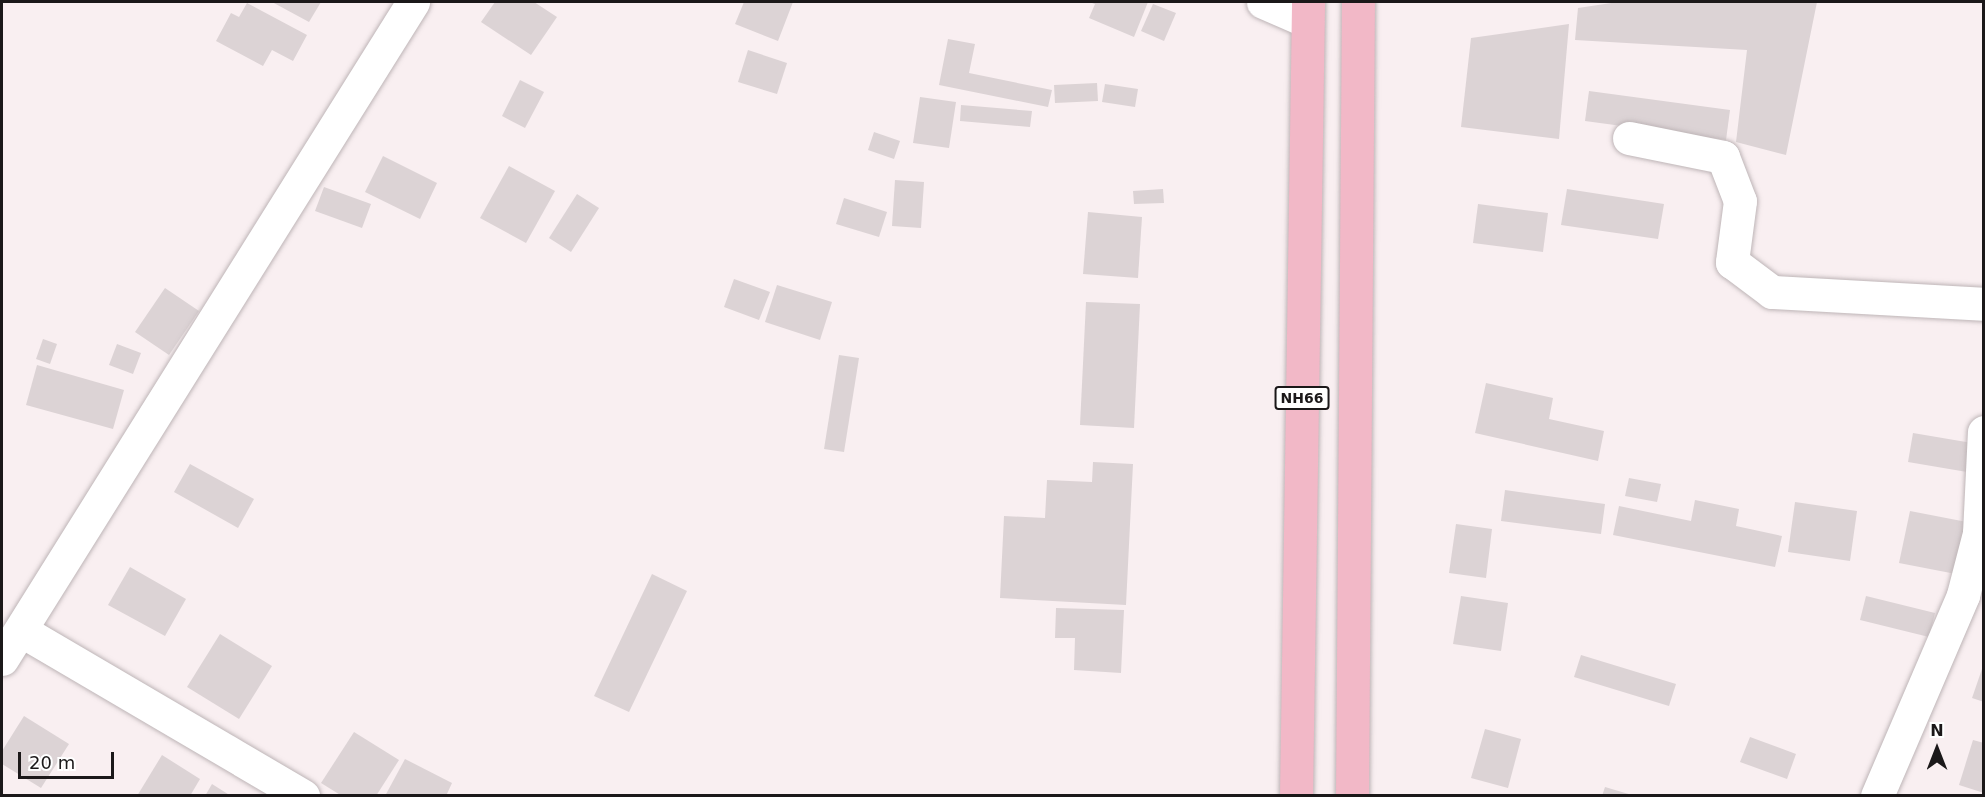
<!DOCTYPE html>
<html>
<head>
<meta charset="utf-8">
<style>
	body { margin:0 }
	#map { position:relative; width:1985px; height:797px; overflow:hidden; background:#f9eff1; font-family:"DejaVu Sans",sans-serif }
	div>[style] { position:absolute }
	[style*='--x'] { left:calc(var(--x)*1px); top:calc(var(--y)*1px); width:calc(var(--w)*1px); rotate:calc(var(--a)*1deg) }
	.building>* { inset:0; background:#dcd3d5 }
	.roads { filter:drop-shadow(0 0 2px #beb5b7) drop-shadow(0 0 2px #beb5b7) }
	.minor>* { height:33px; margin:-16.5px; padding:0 16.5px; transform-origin:16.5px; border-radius:16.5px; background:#fff }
	.highway>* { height:33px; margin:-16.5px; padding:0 16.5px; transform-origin:16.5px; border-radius:16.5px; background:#f2b8c7 }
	span { translate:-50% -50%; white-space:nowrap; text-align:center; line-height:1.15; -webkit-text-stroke:4.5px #fff; paint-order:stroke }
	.shield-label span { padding:2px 4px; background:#fff; border:2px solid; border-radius:4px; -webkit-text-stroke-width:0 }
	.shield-label { font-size:14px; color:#1b1819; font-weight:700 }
	.frame { position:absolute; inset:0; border:3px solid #1b1819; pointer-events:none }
	.north { position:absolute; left:1907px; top:719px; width:60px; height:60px; -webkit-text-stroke:4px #fff; paint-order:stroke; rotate:0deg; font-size:16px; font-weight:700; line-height:24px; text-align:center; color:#1b1819 }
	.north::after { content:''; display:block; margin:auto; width:21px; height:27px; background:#1b1819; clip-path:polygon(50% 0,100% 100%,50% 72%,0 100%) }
	.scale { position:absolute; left:18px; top:752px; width:96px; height:27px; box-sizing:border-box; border:3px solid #1b1819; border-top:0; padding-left:8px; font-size:18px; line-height:21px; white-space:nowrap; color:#1b1819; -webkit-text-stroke:4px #fff; paint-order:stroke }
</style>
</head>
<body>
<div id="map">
	<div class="building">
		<div style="clip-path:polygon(272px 2px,321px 2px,309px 22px)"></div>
		<div style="clip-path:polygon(495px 2px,534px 2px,557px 17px,531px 55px,481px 22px)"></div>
		<div style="clip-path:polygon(744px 2px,793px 2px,778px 41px,735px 24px)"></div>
		<div style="clip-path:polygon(1089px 2px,1148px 2px,1134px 37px,1089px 18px,1095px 4px)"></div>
		<div style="clip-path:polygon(1618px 2px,1817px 2px,1786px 155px,1736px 142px,1747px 50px,1575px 40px,1578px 8px)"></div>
		<div style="clip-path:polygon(247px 3px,307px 35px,293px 61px,272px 50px,263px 66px,216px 41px,231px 13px,239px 17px)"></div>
		<div style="clip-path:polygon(1153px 4px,1176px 13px,1164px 41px,1141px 31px)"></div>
		<div style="clip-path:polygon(1569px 24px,1559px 139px,1461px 127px,1471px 38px)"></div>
		<div style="clip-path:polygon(948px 39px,975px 44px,969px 73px,1052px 90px,1048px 107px,939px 85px)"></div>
		<div style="clip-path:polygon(748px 50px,787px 63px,777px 94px,738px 82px)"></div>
		<div style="clip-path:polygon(520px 80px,544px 92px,525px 128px,502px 116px)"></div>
		<div style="clip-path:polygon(1097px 83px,1098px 101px,1055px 103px,1054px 85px)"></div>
		<div style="clip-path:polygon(1105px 84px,1138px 89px,1135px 107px,1102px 102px)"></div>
		<div style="clip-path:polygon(1589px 91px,1730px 110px,1726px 140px,1585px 121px)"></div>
		<div style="clip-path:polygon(920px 97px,956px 102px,949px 148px,913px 143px)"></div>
		<div style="clip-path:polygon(961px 105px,1032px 111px,1030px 127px,960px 121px)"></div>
		<div style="clip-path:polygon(874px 132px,900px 141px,894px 159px,868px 150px)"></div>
		<div style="clip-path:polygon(383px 156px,437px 183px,420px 219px,365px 192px)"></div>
		<div style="clip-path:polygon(509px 166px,555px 191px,526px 243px,480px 218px)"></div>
		<div style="clip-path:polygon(895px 180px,924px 182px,921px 228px,892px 226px)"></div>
		<div style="clip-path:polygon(324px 187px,371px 204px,362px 228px,315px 211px)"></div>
		<div style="clip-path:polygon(1163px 189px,1164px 203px,1134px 204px,1133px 191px)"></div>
		<div style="clip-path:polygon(1567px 189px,1664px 204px,1658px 239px,1561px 225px)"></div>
		<div style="clip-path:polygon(577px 194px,599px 208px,571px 252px,549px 238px)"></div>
		<div style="clip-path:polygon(844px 198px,887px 212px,879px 237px,836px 224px)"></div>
		<div style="clip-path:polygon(1478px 204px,1548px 213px,1543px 252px,1473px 243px)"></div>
		<div style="clip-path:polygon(1088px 212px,1142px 217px,1138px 278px,1083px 274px)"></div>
		<div style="clip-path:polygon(734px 279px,770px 292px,759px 320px,724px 307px)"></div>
		<div style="clip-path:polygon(777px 285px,832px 302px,820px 340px,765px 322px)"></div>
		<div style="clip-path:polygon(165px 288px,199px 311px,169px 355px,135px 332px)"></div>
		<div style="clip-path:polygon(1086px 302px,1140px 304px,1134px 428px,1080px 425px)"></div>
		<div style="clip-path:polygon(43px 339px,57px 344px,50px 364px,36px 359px)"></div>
		<div style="clip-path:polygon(117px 344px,141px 353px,133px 374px,109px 365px)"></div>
		<div style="clip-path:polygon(839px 355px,859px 358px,844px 452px,824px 449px)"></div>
		<div style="clip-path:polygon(37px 365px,124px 390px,113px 429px,26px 405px)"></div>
		<div style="clip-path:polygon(1486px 383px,1553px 398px,1549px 419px,1604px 431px,1598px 461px,1475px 433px)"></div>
		<div style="clip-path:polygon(1913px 433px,1972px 443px,1967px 472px,1908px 462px)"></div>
		<div style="clip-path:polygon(1093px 462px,1133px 464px,1126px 605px,1000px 598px,1004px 516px,1045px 518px,1047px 480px,1092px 482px)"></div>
		<div style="clip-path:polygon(190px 464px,254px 499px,238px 528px,174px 492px)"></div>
		<div style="clip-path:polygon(1629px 478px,1661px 484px,1657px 502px,1625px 496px)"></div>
		<div style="clip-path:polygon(1505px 490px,1605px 504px,1601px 534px,1501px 521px)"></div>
		<div style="clip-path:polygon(1695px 500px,1739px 509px,1736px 526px,1782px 536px,1775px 567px,1613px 535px,1619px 506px,1691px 521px)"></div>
		<div style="clip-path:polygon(1795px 502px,1857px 511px,1850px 561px,1788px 552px)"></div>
		<div style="clip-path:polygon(1910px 511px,1972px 523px,1961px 575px,1899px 563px)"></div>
		<div style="clip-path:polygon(1456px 524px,1492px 529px,1486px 578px,1449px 573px)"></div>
		<div style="clip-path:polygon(130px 567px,186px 599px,165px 636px,108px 605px)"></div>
		<div style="clip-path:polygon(652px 574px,687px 591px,629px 712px,594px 696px)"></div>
		<div style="clip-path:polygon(1461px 596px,1508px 603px,1501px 651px,1453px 644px)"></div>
		<div style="clip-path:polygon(1866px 596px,1935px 613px,1929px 637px,1860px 620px)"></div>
		<div style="clip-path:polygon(1056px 608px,1124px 610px,1121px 673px,1074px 670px,1075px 638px,1055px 638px)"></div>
		<div style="clip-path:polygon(220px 634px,272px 666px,239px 719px,187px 687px)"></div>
		<div style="clip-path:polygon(1581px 655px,1676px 684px,1669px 706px,1574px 677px)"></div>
		<div style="clip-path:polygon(1983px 666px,1984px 666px,1984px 702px,1972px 698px)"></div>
		<div style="clip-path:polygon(24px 716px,69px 744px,41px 788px,2px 764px,2px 751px)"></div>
		<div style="clip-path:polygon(1485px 729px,1521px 739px,1508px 788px,1471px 778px)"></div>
		<div style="clip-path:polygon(354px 732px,399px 760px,376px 796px,342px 796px,321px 783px)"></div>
		<div style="clip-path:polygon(1750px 737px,1796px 754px,1787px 779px,1740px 762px)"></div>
		<div style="clip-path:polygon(1973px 740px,1984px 743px,1984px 793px,1959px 785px)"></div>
		<div style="clip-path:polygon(162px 755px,200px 779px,190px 796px,137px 796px)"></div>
		<div style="clip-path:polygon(405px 759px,452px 783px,446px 796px,385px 796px)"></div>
		<div style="clip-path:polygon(212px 784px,231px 796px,205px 796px)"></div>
		<div style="clip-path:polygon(1605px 787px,1632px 795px,1632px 796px,1602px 796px)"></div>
	</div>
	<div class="roads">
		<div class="minor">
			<div style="--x:1263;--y:2;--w:48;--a:23.4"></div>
			<div style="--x:1629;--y:138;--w:96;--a:11.4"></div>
			<div style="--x:1723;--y:157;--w:47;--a:68.9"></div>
			<div style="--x:1740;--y:201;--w:62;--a:97.5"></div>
			<div style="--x:1732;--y:262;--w:50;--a:36.9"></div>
			<div style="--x:1772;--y:292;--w:212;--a:3.2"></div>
			<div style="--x:22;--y:631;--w:326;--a:30.4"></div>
			<div style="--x:2;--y:659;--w:775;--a:-57.97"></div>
			<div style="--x:1877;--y:796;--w:219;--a:-66.8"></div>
			<div style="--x:1963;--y:595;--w:64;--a:-75.5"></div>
			<div style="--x:1979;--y:533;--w:101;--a:-87.2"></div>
		</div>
		<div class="highway">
			<div style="--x:1296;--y:796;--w:794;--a:-89.13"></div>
			<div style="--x:1352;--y:796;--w:794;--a:-89.57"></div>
		</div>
	</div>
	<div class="shield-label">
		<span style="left:1302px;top:398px">NH66</span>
	</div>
	<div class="frame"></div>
	<div class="north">N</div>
	<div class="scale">20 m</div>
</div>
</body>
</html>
